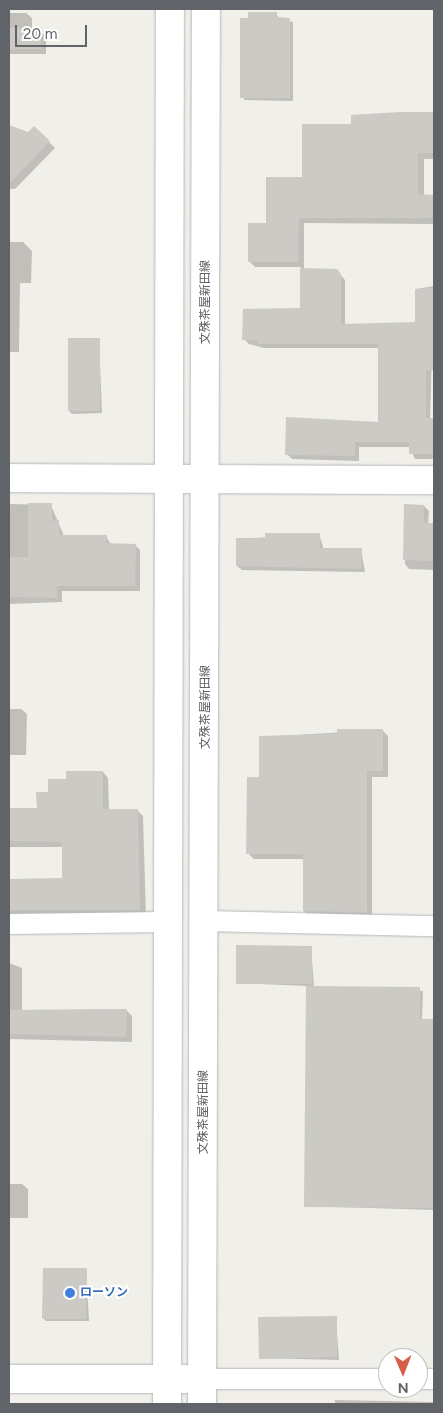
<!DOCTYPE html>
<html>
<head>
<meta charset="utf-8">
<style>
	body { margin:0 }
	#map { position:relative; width:443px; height:1413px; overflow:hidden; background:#f0efe9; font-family:Figtree,"Noto Sans JP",sans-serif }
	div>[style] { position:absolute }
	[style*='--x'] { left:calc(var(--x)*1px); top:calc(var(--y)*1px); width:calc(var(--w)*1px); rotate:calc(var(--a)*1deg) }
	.shadow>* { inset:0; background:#0003 }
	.building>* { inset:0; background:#cccac5 }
	.roads { filter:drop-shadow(0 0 1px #b6b8bb) drop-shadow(0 0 1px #b6b8bb) }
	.street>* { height:20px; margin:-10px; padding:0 10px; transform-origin:10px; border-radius:10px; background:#fff }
	.secondary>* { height:28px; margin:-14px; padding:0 14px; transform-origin:14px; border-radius:14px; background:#fff }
	.dots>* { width:14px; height:14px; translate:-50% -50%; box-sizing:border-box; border:2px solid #fff; border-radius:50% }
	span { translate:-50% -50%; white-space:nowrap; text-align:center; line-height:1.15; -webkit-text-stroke:4px #fff; paint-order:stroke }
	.street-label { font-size:12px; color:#606367 }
	.shop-label { font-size:12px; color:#366cbe; font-weight:700 }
	.left { translate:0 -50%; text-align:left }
	.frame { position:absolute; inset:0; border:10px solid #606367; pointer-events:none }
	.north { position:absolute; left:378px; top:1348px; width:50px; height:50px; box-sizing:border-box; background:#fff; border:1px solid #bfc1c2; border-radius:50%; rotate:179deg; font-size:14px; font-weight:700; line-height:20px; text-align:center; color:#606367 }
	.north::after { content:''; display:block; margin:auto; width:18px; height:22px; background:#d75d48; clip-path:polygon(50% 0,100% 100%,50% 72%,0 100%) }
	.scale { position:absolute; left:15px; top:25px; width:72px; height:22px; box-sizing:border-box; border:2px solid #606367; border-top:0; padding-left:6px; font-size:15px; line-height:18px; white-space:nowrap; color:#606367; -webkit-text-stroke:4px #fff; paint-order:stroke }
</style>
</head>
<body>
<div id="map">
	<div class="shadow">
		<div style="clip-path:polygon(9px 13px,26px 13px,32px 18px,32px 29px,46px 35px,46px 54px,9px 54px)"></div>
		<div style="clip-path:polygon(276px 13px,279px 19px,293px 22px,293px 101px,244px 100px,249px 19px)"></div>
		<div style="clip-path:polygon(434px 114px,434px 159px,424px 159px,424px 196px,434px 196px,434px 224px,304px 223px,304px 270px,337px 271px,345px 280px,345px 325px,416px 323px,416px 289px,434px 286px,430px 420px,434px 420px,434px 459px,415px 459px,410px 447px,359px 447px,359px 461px,292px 459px,287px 454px,379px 423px,379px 348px,264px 348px,249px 344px,244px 339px,301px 309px,301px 267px,255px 267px,249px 261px,268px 224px,352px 126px,352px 116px)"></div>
		<div style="clip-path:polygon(9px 128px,29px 133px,34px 128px,55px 148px,15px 189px,9px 189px)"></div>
		<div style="clip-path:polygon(9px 242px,23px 242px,32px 251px,31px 283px,20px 283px,19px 352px,9px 352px)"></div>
		<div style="clip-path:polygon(99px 339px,102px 413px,72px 414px,69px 411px)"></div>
		<div style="clip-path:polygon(9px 504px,51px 505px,64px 536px,106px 536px,111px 545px,135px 545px,140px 550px,140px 591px,62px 591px,62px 602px,9px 604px)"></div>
		<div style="clip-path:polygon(405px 506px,424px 506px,429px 511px,428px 525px,434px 526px,434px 570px,409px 569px,405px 564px)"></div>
		<div style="clip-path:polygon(319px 534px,324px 550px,361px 549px,365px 572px,242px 570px,237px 566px,237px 539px)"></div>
		<div style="clip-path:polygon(9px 709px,21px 709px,27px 714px,26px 755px,9px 755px)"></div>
		<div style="clip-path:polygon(382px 730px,388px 736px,388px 777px,372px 777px,372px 918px,311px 917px,304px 911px,304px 859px,254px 859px,248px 853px,260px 778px,260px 737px)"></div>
		<div style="clip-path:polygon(103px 772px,108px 778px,109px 810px,137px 810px,143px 816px,146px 916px,9px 917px,9px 880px,63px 879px,63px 847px,9px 847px,9px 809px,38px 809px,50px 793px)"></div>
		<div style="clip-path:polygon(311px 947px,314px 987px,423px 991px,422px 1020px,434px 1020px,434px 1210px,305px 1206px,307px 986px,237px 983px)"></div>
		<div style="clip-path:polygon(9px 963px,22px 968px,22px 1010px,126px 1010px,132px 1016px,132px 1042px,9px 1039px)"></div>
		<div style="clip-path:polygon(9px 1184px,22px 1184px,28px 1189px,28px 1218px,9px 1218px)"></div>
		<div style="clip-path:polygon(86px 1269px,89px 1321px,46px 1321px,43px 1318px)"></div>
		<div style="clip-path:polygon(336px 1318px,339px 1360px,260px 1358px)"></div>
		<div style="clip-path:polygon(335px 1400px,434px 1402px,434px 1404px,335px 1404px)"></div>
	</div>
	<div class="building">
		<div style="clip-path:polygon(248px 12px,277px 12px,276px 17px,290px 18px,290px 98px,240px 98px,240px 18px,248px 18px)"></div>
		<div style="clip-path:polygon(9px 28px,41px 28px,41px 49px,9px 49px)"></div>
		<div style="clip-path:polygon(400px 112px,434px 112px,434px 153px,418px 153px,418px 194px,434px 195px,434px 218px,299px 218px,298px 262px,248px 262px,248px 223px,266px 223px,266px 177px,302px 177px,302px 124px,351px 124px,351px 115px)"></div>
		<div style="clip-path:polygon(9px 125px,28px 132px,34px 126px,50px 141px,9px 184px)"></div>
		<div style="clip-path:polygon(300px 268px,337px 269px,341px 274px,341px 324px,415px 322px,415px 289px,434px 288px,434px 370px,426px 370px,426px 418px,434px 418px,434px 454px,409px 454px,409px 442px,355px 442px,355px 456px,285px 455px,286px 417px,378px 422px,378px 344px,258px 344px,258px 340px,242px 340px,243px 309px,300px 308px)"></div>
		<div style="clip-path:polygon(68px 338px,100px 338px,100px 411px,68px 411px)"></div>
		<div style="clip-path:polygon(28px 503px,52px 503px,52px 521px,59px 520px,59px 535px,107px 535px,106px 543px,136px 544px,135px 586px,57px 586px,57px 598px,9px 597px,9px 557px,28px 557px)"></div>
		<div style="clip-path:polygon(404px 504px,424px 505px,424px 523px,434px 523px,434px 561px,403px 560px)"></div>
		<div style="clip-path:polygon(265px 533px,320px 533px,320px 548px,362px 548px,361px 569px,236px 566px,236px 538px,265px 538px)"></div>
		<div style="clip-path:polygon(337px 729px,383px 729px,383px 771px,367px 771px,367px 913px,303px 911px,303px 854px,246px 854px,247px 777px,259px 777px,259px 736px,337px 734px)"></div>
		<div style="clip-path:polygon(66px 771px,103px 771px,103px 809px,138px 809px,140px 910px,9px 910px,9px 879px,62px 878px,62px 842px,9px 841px,9px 808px,37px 808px,36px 792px,48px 792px,48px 779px,66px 779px)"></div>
		<div style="clip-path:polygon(236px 945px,312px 946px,312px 984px,236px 984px)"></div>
		<div style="clip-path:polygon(306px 986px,420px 987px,420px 1019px,434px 1019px,434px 1208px,304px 1207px)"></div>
		<div style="clip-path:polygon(106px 1009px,127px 1009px,126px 1037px,9px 1034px,9px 1010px)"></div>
		<div style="clip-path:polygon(43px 1268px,87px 1268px,86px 1319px,42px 1319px)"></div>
		<div style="clip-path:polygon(337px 1316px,337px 1357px,259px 1359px,258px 1317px)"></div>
	</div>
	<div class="roads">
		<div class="street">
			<div style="--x:206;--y:921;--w:228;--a:1.3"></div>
			<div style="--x:9;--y:924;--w:157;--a:-0.7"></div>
			<div style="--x:202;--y:1379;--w:186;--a:0"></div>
			<div style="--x:418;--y:1379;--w:16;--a:0"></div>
		</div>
		<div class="secondary">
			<div style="--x:9;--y:478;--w:425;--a:0.3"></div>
			<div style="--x:9;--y:1379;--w:176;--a:0"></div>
			<div style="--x:167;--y:1404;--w:1395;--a:-89.88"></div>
			<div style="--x:202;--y:1404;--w:1395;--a:-89.84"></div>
		</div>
	</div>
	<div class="dots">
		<div style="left:70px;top:1293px;background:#3f7fe0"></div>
	</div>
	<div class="street-label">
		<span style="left:206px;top:302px;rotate:-90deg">文殊茶屋新田線</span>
		<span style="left:206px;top:707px;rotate:-90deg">文殊茶屋新田線</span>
		<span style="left:204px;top:1112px;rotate:-90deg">文殊茶屋新田線</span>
	</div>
	<div class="shop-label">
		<span class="left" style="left:80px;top:1293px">ローソン</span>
	</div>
	<div class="frame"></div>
	<div class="north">N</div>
	<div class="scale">20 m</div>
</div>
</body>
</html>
